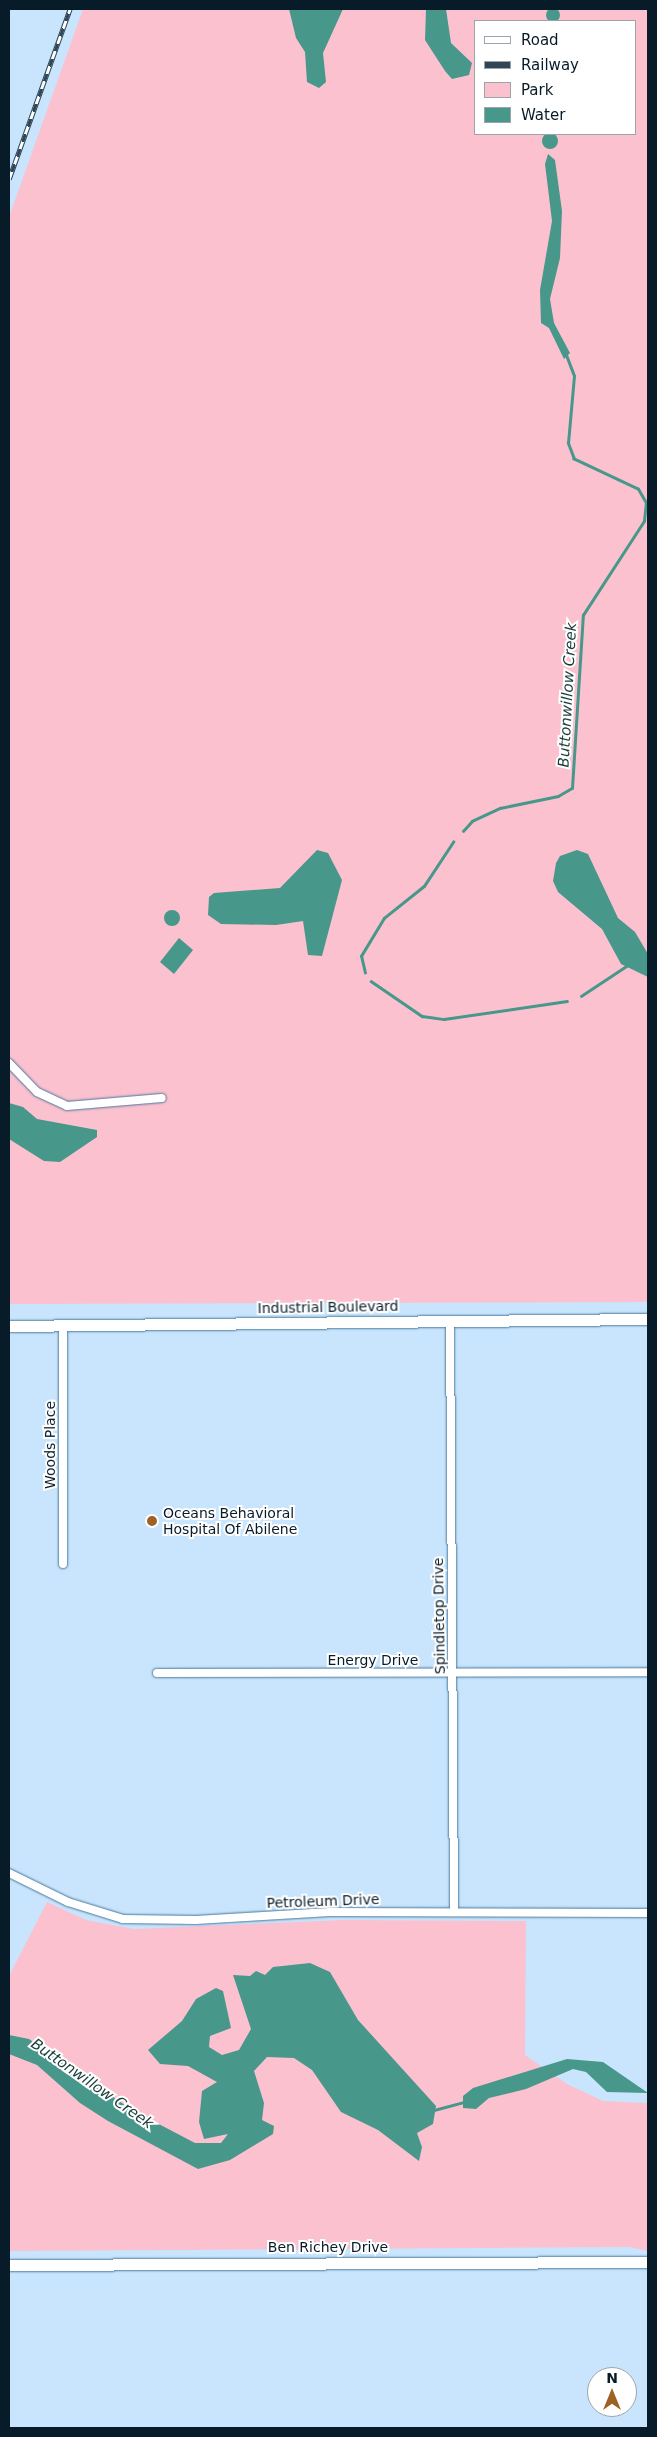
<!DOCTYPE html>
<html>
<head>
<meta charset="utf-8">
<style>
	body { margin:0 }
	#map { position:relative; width:657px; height:2437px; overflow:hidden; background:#c8e5fd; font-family:"DejaVu Sans",sans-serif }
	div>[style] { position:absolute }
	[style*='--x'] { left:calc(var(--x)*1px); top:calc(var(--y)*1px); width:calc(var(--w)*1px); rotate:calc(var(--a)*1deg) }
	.green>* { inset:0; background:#fbc1cf }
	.water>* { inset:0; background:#47978b }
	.round { border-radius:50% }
	.stream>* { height:2.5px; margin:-1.25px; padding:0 1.25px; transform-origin:1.25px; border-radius:1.25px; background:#47978b }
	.roads { filter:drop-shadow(0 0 1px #4a789c) drop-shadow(0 0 1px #4a789c) }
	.street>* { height:8px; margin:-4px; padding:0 4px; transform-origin:4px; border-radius:4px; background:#fff }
	.secondary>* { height:11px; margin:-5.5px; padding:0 5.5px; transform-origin:5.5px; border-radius:5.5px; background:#fff }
	.rail>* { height:4.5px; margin-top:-2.25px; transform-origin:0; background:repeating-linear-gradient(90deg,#fff 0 8px,#304555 0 16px); box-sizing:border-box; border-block:1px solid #304555 }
	.dots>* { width:14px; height:14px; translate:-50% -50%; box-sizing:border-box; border:2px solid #fff; border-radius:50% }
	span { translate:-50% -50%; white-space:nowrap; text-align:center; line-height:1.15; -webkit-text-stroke:4px #fff; paint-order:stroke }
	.street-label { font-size:14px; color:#081b29 }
	.poi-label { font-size:14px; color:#081b29 }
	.left { translate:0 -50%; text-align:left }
	.water-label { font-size:15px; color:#183d38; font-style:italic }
	.frame { position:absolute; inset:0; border:10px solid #081b29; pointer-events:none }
	.legend { position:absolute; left:474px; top:20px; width:162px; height:115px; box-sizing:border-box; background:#fff; border:1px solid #9ca4a9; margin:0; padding:6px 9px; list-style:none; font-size:15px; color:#081b29 }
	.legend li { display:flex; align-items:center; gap:10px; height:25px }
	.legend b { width:25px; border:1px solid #9ca4a9 }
	.north { position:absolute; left:587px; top:2367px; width:50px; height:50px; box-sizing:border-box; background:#fff; border:1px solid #9ca4a9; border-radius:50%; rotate:0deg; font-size:14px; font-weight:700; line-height:20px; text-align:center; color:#081b29 }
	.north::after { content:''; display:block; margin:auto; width:18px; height:22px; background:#9e6224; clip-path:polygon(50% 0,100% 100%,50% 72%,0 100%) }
</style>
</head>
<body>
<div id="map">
	<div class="green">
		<div style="clip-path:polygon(evenodd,83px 9px,648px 9px,648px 1302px,9px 1304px,9px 217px,83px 9px,476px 21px,636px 21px,636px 134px,476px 134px,476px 21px)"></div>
		<div style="clip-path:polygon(47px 1902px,86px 1920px,134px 1929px,344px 1920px,526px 1921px,525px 2055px,567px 2084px,603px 2101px,648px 2103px,648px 2251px,630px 2247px,9px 2251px,9px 1976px)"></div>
	</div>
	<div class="water">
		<div class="round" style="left:546px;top:8px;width:14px;height:14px"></div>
		<div style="clip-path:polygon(289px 9px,343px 9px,323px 53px,326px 82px,319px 88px,307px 82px,305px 52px,296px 38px)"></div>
		<div style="clip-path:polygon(426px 9px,446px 9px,451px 43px,472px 63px,469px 75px,452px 79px,445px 71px,425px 40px)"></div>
		<div class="round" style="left:542px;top:133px;width:16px;height:16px"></div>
		<div style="clip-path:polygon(548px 154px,555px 160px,562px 211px,560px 258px,550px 299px,554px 323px,570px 353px,564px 359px,549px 328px,541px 323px,540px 290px,552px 221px,545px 164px)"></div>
		<div style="clip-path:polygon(317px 850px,328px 853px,342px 880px,322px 956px,308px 955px,303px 921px,276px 925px,221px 924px,208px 915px,209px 897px,214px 893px,280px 888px)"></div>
		<div style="clip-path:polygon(577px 850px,588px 854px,618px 918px,635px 932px,648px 954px,648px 977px,621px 964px,602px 929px,558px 892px,553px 881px,556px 863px,560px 856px)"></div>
		<div class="round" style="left:164px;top:910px;width:16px;height:16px"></div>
		<div style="clip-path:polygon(179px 938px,193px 950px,174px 974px,160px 962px)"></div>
		<div style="clip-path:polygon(9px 1103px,23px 1107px,37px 1119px,97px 1130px,97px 1137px,60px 1162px,44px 1161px,9px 1139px)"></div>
		<div style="clip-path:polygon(310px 1963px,330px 1972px,358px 2020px,436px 2106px,433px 2124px,417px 2133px,422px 2147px,419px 2161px,378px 2130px,341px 2112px,312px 2070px,294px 2058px,267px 2057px,254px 2071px,264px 2103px,262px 2120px,274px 2126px,273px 2134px,230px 2160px,198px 2169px,108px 2121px,80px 2103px,37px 2065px,9px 2054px,9px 2035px,29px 2039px,132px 2110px,195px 2143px,221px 2143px,228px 2134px,204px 2139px,199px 2122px,202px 2091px,217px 2082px,188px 2066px,160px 2064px,148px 2050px,182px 2021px,196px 1999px,216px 1988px,223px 1991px,231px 2028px,210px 2036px,209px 2047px,222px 2055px,239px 2050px,251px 2029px,233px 1975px,250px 1976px,256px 1971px,265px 1975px,273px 1967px)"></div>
		<div style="clip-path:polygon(567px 2059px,603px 2062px,648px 2093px,607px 2092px,586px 2072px,573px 2069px,526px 2089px,489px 2098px,476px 2109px,463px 2108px,463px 2096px,473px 2088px)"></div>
	</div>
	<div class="stream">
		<div style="--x:463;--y:831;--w:13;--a:-48"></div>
		<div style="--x:472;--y:821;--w:31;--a:-25"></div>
		<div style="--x:500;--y:808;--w:59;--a:-11.7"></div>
		<div style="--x:558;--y:796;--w:16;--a:-30"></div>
		<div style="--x:572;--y:788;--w:173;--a:-86.4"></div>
		<div style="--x:583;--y:615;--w:112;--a:-57"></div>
		<div style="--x:644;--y:521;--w:18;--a:-84"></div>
		<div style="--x:646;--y:503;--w:16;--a:-120"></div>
		<div style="--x:638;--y:489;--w:71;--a:-154.9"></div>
		<div style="--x:574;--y:459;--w:17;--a:-111"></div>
		<div style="--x:568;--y:443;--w:67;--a:-84.9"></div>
		<div style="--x:574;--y:376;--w:22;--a:-111"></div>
		<div style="--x:365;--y:973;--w:17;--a:-103"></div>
		<div style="--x:361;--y:956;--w:44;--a:-58.8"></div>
		<div style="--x:384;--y:918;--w:51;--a:-38.7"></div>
		<div style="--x:424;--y:886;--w:53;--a:-56.6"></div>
		<div style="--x:371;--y:981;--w:62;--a:34.5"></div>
		<div style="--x:422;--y:1016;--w:22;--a:8"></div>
		<div style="--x:444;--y:1019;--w:124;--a:-8.3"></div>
		<div style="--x:581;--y:996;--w:56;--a:-33.4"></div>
		<div style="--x:434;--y:2110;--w:31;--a:-15"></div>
	</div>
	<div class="roads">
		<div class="street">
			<div style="--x:9;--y:1063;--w:40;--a:46"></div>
			<div style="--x:37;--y:1092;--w:33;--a:25"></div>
			<div style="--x:67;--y:1106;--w:95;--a:-4.8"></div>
			<div style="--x:450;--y:1321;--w:591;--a:89.61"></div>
			<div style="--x:63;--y:1326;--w:238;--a:90"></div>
			<div style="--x:157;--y:1673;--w:491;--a:-0.1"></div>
			<div style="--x:9;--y:1873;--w:66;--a:26.2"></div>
			<div style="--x:68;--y:1902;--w:58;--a:17.2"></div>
			<div style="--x:123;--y:1919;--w:73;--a:0.8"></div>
			<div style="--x:196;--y:1920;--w:134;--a:-3.4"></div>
			<div style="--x:330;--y:1912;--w:318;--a:0.2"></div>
		</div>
		<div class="secondary">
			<div style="--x:9;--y:1326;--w:639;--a:-0.63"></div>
			<div style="--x:9;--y:2265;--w:639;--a:-0.27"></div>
		</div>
	</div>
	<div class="rail">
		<div style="--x:9;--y:179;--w:181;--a:-70.3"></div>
	</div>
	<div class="dots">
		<div style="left:152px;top:1521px;background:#9e6224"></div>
	</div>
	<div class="street-label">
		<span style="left:328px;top:1307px;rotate:-1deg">Industrial Boulevard</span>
		<span style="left:50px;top:1445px;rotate:-90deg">Woods Place</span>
		<span style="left:439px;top:1616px;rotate:-91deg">Spindletop Drive</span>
		<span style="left:373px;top:1660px">Energy Drive</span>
		<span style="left:323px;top:1901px;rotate:-2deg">Petroleum Drive</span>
		<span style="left:328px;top:2247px">Ben Richey Drive</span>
	</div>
	<div class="poi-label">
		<span class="left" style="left:163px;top:1521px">Oceans Behavioral<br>Hospital Of Abilene</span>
	</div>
	<div class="water-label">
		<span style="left:568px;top:695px;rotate:-87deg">Buttonwillow Creek</span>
		<span style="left:92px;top:2084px;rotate:35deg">Buttonwillow Creek</span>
	</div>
	<div class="frame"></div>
	<ul class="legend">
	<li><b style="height:6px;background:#fff"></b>Road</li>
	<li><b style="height:6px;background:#304555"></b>Railway</li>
	<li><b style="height:14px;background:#fbc1cf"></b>Park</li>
	<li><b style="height:14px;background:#47978b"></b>Water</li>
	</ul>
	<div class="north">N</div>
</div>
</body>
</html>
